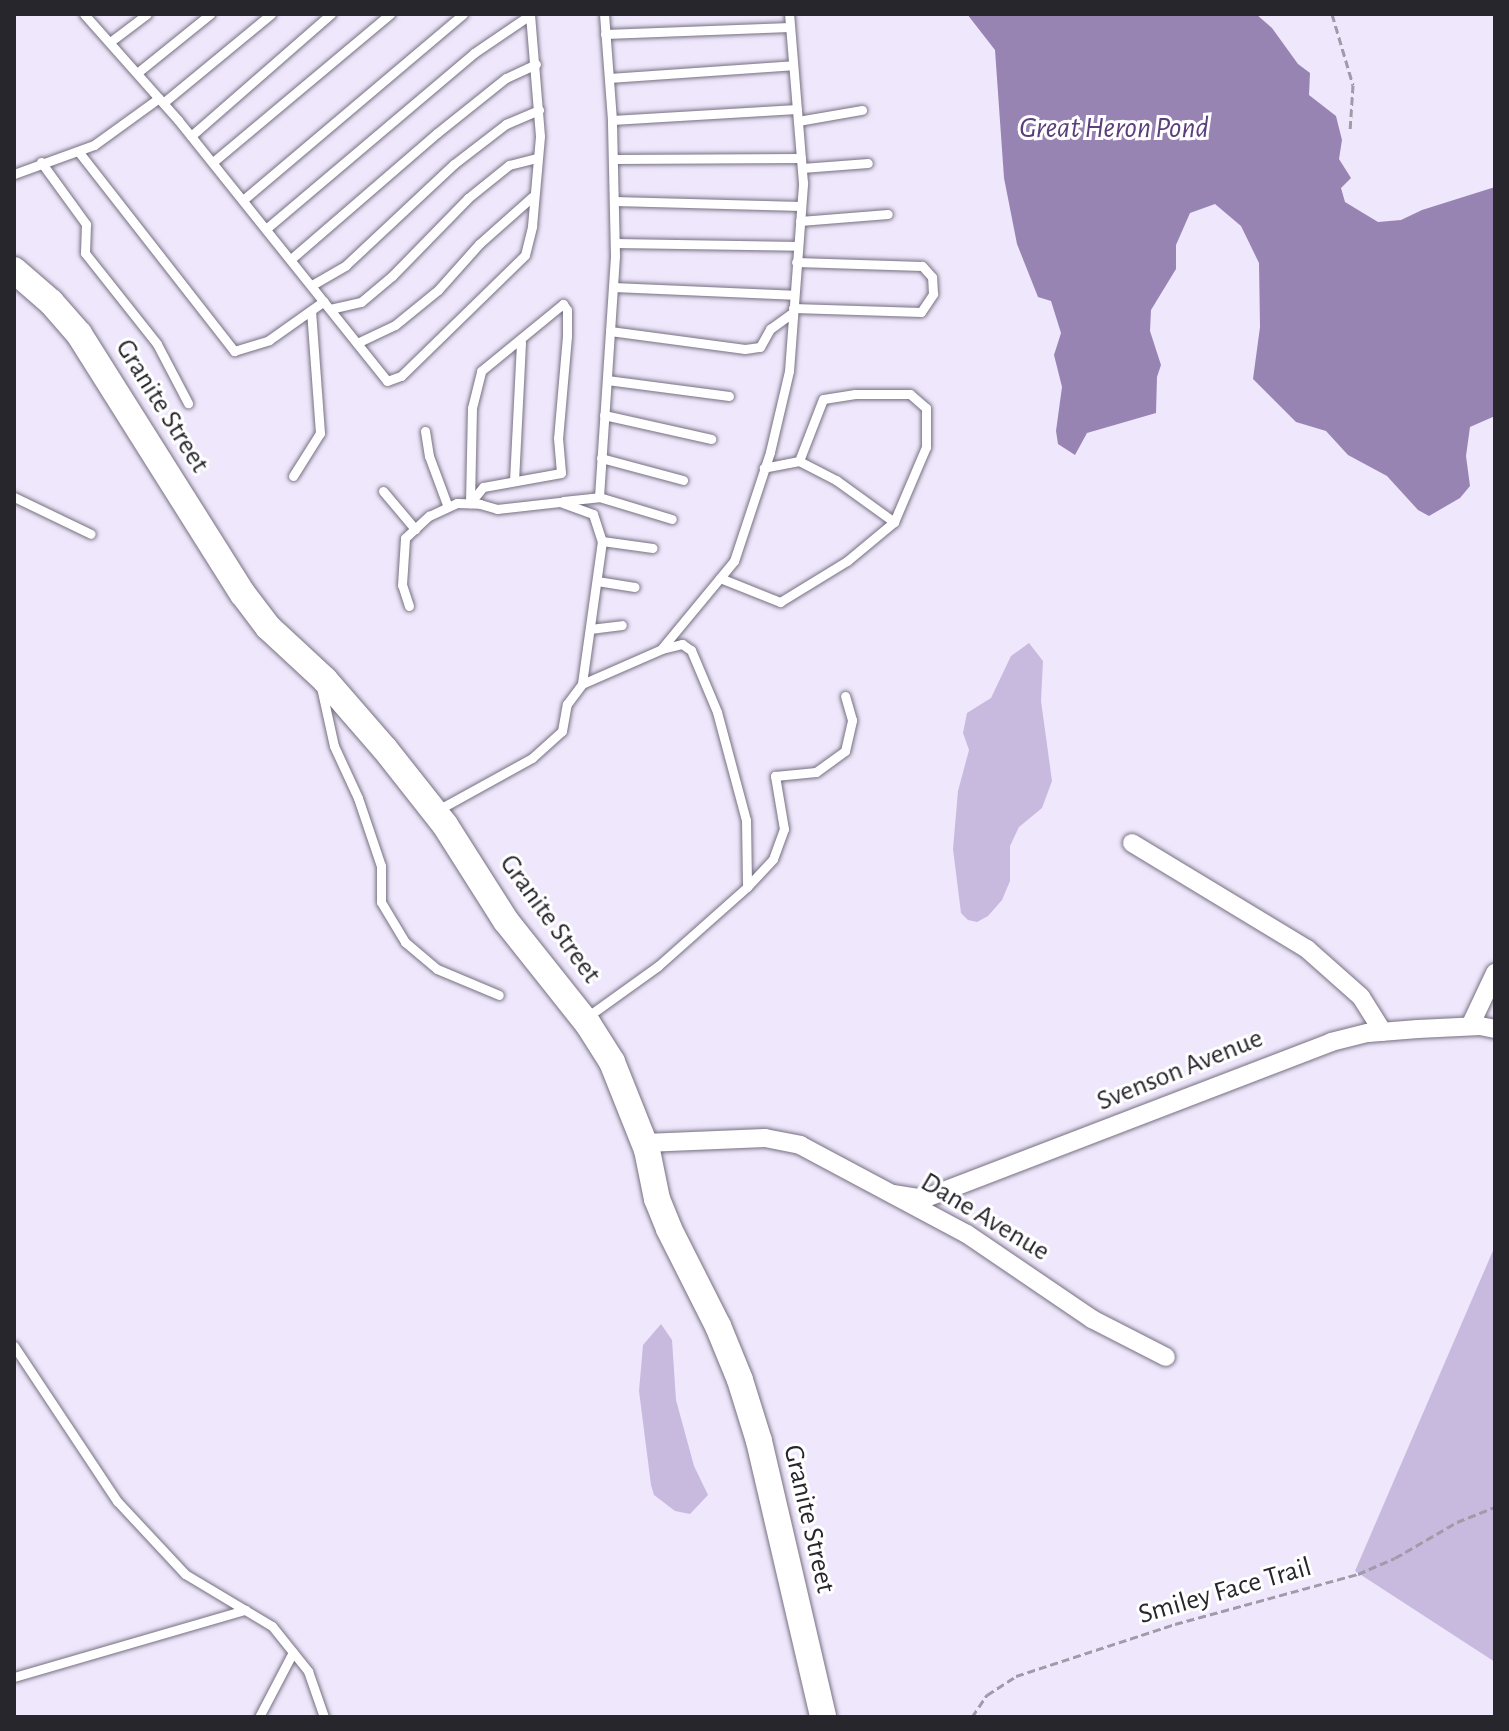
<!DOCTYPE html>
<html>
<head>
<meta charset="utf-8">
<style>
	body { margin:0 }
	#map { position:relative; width:1509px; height:1731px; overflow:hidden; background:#efe7fb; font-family:"Alegreya Sans",sans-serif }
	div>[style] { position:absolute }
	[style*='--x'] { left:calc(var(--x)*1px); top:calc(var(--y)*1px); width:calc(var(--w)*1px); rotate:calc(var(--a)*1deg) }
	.green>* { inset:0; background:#c8bade }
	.water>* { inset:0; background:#9884b3 }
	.path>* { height:3px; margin-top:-1.5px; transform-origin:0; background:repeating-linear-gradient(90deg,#a09aa9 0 8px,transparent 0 12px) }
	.roads { filter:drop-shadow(0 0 2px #767081) drop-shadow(0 0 2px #767081) }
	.lane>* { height:9px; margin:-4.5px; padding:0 4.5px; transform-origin:4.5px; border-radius:4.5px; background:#fff }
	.street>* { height:18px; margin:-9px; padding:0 9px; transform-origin:9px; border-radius:9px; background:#fff }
	.secondary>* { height:26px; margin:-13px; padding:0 13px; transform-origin:13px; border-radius:13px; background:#fff }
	span { translate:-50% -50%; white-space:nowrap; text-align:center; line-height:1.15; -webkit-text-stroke:6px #fff; paint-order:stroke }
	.street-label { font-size:28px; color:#28262d }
	.water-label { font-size:30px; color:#5a3f7c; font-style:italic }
	.frame { position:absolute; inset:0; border:16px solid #28262d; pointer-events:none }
</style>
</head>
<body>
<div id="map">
	<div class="green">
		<div style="clip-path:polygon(1029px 643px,1043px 661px,1041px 701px,1052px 781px,1042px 808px,1019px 827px,1010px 846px,1010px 881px,1002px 900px,988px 916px,977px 922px,968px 920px,961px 913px,953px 849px,958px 791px,969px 750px,963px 733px,967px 713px,991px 698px,1011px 656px)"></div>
		<div style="clip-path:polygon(1495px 1246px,1495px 1662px,1355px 1571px)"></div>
		<div style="clip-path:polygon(661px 1324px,672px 1340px,676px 1400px,694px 1466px,708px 1495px,690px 1514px,675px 1511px,654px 1495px,651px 1485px,639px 1391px,643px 1345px)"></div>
	</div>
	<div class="water">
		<div style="clip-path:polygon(967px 14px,1256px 14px,1272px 28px,1298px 64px,1310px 73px,1309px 95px,1336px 116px,1342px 140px,1339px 159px,1351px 178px,1341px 188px,1345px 202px,1378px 222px,1401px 220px,1422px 210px,1495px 187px,1495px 416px,1470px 427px,1466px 456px,1470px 486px,1460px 498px,1429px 516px,1418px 510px,1387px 476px,1348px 455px,1326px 431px,1296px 422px,1253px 379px,1260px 327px,1259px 263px,1241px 226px,1215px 204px,1190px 213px,1176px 245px,1176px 269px,1151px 310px,1150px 331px,1161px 365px,1157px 377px,1156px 413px,1087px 433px,1075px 455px,1058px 444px,1056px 431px,1062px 387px,1054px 355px,1061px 333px,1051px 301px,1038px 297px,1017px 244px,1004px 178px,995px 50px)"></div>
	</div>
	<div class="path">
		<div style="--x:1332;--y:14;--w:74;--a:73.5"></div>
		<div style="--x:1353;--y:85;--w:47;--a:93.7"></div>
		<div style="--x:972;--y:1717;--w:27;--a:-56"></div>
		<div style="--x:987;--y:1695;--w:35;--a:-33"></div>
		<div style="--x:1016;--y:1676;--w:167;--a:-18.1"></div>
		<div style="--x:1175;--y:1624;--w:190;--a:-15.3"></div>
		<div style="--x:1358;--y:1574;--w:40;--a:-23.4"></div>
		<div style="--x:1395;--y:1558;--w:72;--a:-30.1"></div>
		<div style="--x:1457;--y:1522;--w:41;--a:-21.5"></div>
	</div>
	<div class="roads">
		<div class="lane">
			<div style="--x:84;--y:14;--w:142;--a:48.4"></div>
			<div style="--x:178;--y:120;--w:334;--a:51.3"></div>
			<div style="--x:387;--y:381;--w:15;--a:-20"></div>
			<div style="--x:401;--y:376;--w:173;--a:-44.3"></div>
			<div style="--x:525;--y:255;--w:30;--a:-76"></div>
			<div style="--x:532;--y:226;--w:90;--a:-84.9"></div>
			<div style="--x:540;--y:136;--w:122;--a:-94.7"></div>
			<div style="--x:605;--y:34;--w:185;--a:-2.2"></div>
			<div style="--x:110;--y:42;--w:46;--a:-37.1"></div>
			<div style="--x:137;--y:73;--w:94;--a:-38.9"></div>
			<div style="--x:609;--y:78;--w:184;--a:-4"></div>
			<div style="--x:163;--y:103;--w:140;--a:-39.5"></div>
			<div style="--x:612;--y:120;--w:185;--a:-3.4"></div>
			<div style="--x:798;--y:121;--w:65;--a:-9.8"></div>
			<div style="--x:191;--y:136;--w:186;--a:-41.1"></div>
			<div style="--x:78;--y:151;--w:254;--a:52"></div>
			<div style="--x:234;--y:351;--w:37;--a:-17"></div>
			<div style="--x:269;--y:340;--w:67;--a:-35.3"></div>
			<div style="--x:613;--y:159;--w:188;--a:-0.3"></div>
			<div style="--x:41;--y:162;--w:77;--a:54"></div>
			<div style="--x:86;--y:224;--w:29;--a:92"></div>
			<div style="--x:85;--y:253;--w:116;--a:51.6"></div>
			<div style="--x:157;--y:344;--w:67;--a:62.3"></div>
			<div style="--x:213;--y:162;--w:231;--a:-39.9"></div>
			<div style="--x:802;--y:168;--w:66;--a:-4.3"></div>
			<div style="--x:14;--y:174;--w:85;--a:-19.9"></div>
			<div style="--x:94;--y:145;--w:80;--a:-35.9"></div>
			<div style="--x:243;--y:200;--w:288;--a:-40.2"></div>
			<div style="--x:614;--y:201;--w:187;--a:1.5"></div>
			<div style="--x:800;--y:221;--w:88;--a:-4.5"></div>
			<div style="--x:267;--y:228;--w:271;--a:-40.2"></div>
			<div style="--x:474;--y:53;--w:68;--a:-34.2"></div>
			<div style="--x:615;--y:243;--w:183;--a:0.9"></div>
			<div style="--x:291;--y:259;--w:193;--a:-40.8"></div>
			<div style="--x:437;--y:133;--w:88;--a:-38.6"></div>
			<div style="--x:506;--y:78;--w:33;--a:-25"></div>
			<div style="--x:312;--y:285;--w:39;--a:-30"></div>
			<div style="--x:346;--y:265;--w:148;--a:-43.1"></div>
			<div style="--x:454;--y:164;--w:66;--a:-37.6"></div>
			<div style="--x:506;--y:124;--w:36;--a:-23"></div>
			<div style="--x:613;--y:287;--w:180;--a:2.5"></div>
			<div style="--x:563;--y:304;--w:7;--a:56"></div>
			<div style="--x:567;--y:310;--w:26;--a:90"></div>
			<div style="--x:567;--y:336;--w:102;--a:95"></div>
			<div style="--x:558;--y:438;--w:35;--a:85"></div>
			<div style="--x:561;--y:473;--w:79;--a:169.8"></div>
			<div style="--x:483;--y:487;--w:21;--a:129"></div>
			<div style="--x:470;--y:503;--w:95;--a:-88.8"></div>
			<div style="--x:472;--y:408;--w:38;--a:-76"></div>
			<div style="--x:481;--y:371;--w:106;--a:-39.3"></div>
			<div style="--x:793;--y:308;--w:128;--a:1.8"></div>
			<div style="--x:921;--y:312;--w:22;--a:-56"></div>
			<div style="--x:933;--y:294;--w:17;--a:-93"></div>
			<div style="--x:932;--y:277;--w:15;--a:-132"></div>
			<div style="--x:922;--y:266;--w:126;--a:-178.2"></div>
			<div style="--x:330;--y:309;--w:32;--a:-13"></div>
			<div style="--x:361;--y:302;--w:40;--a:-40"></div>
			<div style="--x:392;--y:276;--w:109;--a:-45.7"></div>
			<div style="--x:468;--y:198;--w:53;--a:-38.8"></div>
			<div style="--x:509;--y:165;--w:29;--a:-14"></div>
			<div style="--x:610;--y:331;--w:136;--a:7.6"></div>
			<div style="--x:745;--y:349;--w:15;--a:-8"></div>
			<div style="--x:760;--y:347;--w:21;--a:-61"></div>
			<div style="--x:770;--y:329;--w:27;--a:-36"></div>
			<div style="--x:357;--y:343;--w:42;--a:-25.3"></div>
			<div style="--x:395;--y:325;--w:55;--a:-39.1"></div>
			<div style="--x:438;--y:290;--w:62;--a:-48.3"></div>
			<div style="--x:479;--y:244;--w:71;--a:-41.6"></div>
			<div style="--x:607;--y:380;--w:123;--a:7.5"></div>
			<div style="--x:604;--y:415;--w:110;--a:12.6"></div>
			<div style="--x:425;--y:431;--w:25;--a:81"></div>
			<div style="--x:429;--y:456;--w:54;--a:69.6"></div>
			<div style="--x:601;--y:458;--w:85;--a:15"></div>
			<div style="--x:799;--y:461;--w:42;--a:27.2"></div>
			<div style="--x:836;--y:480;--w:72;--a:35.9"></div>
			<div style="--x:293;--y:476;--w:51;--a:-57.9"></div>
			<div style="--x:320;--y:433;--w:122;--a:-94.2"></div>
			<div style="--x:514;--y:481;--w:139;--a:-87.1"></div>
			<div style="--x:383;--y:491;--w:50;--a:49.9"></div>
			<div style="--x:14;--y:497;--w:85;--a:25.7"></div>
			<div style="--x:599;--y:497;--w:242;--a:-86.2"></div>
			<div style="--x:615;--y:256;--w:136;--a:-91.3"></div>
			<div style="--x:612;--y:120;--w:106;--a:-94.3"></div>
			<div style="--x:563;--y:501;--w:36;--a:-6"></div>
			<div style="--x:599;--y:497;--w:76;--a:16.8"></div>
			<div style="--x:602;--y:541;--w:51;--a:7.8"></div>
			<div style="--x:720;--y:578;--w:65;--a:21.8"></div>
			<div style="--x:780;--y:602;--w:79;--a:-31.5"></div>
			<div style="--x:847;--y:561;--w:61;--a:-39.7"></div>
			<div style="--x:894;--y:522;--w:82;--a:-66.9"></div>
			<div style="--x:926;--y:447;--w:39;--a:-90"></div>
			<div style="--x:926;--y:408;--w:21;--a:-139"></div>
			<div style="--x:910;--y:394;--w:55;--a:180"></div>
			<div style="--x:855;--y:394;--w:32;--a:171"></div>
			<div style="--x:823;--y:399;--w:66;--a:111.2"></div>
			<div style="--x:799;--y:461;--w:36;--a:169"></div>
			<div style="--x:597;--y:581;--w:38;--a:9"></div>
			<div style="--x:409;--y:606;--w:22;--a:-108"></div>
			<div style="--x:402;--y:585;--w:47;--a:-86.3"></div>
			<div style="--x:405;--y:538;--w:33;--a:-43"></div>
			<div style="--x:429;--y:516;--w:31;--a:-25"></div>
			<div style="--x:457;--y:503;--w:23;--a:2"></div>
			<div style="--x:480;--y:504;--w:18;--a:16"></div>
			<div style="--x:497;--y:509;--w:63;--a:-6.3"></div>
			<div style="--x:560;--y:502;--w:35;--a:20"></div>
			<div style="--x:593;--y:514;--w:28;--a:72"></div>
			<div style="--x:602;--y:541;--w:144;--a:98"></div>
			<div style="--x:590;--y:629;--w:32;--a:-7"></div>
			<div style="--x:662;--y:648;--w:113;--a:-50.4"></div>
			<div style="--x:734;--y:561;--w:115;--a:-71.7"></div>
			<div style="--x:770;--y:452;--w:83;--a:-76.8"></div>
			<div style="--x:789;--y:371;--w:189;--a:-85.7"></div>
			<div style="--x:803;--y:183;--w:170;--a:-94.7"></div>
			<div style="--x:321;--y:687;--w:60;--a:77.6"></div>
			<div style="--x:334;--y:746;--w:57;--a:65.2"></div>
			<div style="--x:358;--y:798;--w:72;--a:71.3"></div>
			<div style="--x:381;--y:866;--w:36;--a:90"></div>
			<div style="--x:381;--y:902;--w:47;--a:59"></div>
			<div style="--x:405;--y:942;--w:42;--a:40.2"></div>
			<div style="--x:437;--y:969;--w:67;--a:22.8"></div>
			<div style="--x:436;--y:811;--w:110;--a:-28.9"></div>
			<div style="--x:532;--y:758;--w:40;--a:-42"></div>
			<div style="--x:562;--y:731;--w:27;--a:-80"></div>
			<div style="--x:567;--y:704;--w:25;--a:-53"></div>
			<div style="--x:582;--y:684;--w:87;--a:-23.6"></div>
			<div style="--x:662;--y:649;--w:21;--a:-14"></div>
			<div style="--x:682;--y:644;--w:11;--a:34"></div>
			<div style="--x:691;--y:650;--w:67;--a:67.2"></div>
			<div style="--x:717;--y:712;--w:112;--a:75"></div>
			<div style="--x:746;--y:820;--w:67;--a:89.1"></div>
			<div style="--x:747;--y:887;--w:119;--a:138.4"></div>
			<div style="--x:658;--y:966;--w:87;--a:144.3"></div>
			<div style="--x:747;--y:887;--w:38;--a:-47"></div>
			<div style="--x:773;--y:859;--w:32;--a:-70"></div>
			<div style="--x:784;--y:829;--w:54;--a:-99.6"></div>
			<div style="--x:775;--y:776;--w:41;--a:-5.6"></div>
			<div style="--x:816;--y:772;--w:36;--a:-36"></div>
			<div style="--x:845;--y:751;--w:32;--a:-77"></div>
			<div style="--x:852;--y:720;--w:25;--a:-106"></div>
			<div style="--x:14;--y:1346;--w:186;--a:56.4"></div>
			<div style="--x:117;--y:1501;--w:100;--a:47"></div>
			<div style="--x:185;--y:1574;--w:101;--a:30.9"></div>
			<div style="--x:272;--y:1626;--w:58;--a:51.3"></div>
			<div style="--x:308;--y:1671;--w:49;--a:70.8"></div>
			<div style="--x:14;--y:1677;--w:241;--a:-16.2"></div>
			<div style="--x:259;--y:1717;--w:73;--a:-62.4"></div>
		</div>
		<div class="street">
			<div style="--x:1132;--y:843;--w:205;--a:31.2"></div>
			<div style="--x:1307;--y:949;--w:72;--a:41.6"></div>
			<div style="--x:1361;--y:997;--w:41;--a:57.8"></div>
			<div style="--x:1470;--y:1026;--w:59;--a:-64.7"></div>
			<div style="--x:645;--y:1143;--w:120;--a:-2.4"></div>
			<div style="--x:765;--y:1138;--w:36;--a:11"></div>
			<div style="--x:800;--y:1145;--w:189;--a:28.1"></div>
			<div style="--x:967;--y:1234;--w:151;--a:34.2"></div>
			<div style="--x:1092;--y:1319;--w:83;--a:27.2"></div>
			<div style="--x:893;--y:1194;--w:30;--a:9"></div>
			<div style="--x:923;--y:1199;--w:437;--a:-21"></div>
			<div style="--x:1331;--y:1042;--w:38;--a:-14"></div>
			<div style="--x:1368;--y:1033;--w:50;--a:-4.6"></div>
			<div style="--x:1418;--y:1029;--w:62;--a:-2.8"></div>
			<div style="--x:1480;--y:1026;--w:15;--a:11"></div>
		</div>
		<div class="secondary">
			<div style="--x:14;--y:270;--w:49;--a:40.9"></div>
			<div style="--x:51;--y:302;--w:43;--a:48.8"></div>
			<div style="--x:79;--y:334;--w:307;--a:57.8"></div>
			<div style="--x:243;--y:594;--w:41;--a:52.9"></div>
			<div style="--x:268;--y:627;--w:78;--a:42.9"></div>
			<div style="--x:325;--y:680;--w:91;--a:49"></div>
			<div style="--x:385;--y:749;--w:97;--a:51.7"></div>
			<div style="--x:445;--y:825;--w:114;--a:57.6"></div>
			<div style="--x:506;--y:921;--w:132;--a:51.5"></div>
			<div style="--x:588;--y:1024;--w:45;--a:57.7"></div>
			<div style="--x:612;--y:1062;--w:95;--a:68.3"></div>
			<div style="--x:647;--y:1150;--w:50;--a:78.5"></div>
			<div style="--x:657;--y:1199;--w:32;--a:68"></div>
			<div style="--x:669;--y:1229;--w:109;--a:63.2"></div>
			<div style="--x:718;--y:1326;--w:58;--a:67.8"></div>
			<div style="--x:740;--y:1380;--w:64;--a:72.7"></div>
			<div style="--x:759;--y:1441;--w:283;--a:76.9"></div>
		</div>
	</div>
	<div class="street-label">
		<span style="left:162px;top:406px;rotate:58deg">Granite Street</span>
		<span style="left:550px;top:919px;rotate:54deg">Granite Street</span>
		<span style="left:1180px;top:1070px;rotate:-22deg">Svenson Avenue</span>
		<span style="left:985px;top:1217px;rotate:31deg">Dane Avenue</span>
		<span style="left:809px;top:1519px;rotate:77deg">Granite Street</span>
		<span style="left:1225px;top:1591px;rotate:-16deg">Smiley Face Trail</span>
	</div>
	<div class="water-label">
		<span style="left:1114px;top:128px">Great Heron Pond</span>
	</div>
	<div class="frame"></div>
</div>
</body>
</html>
